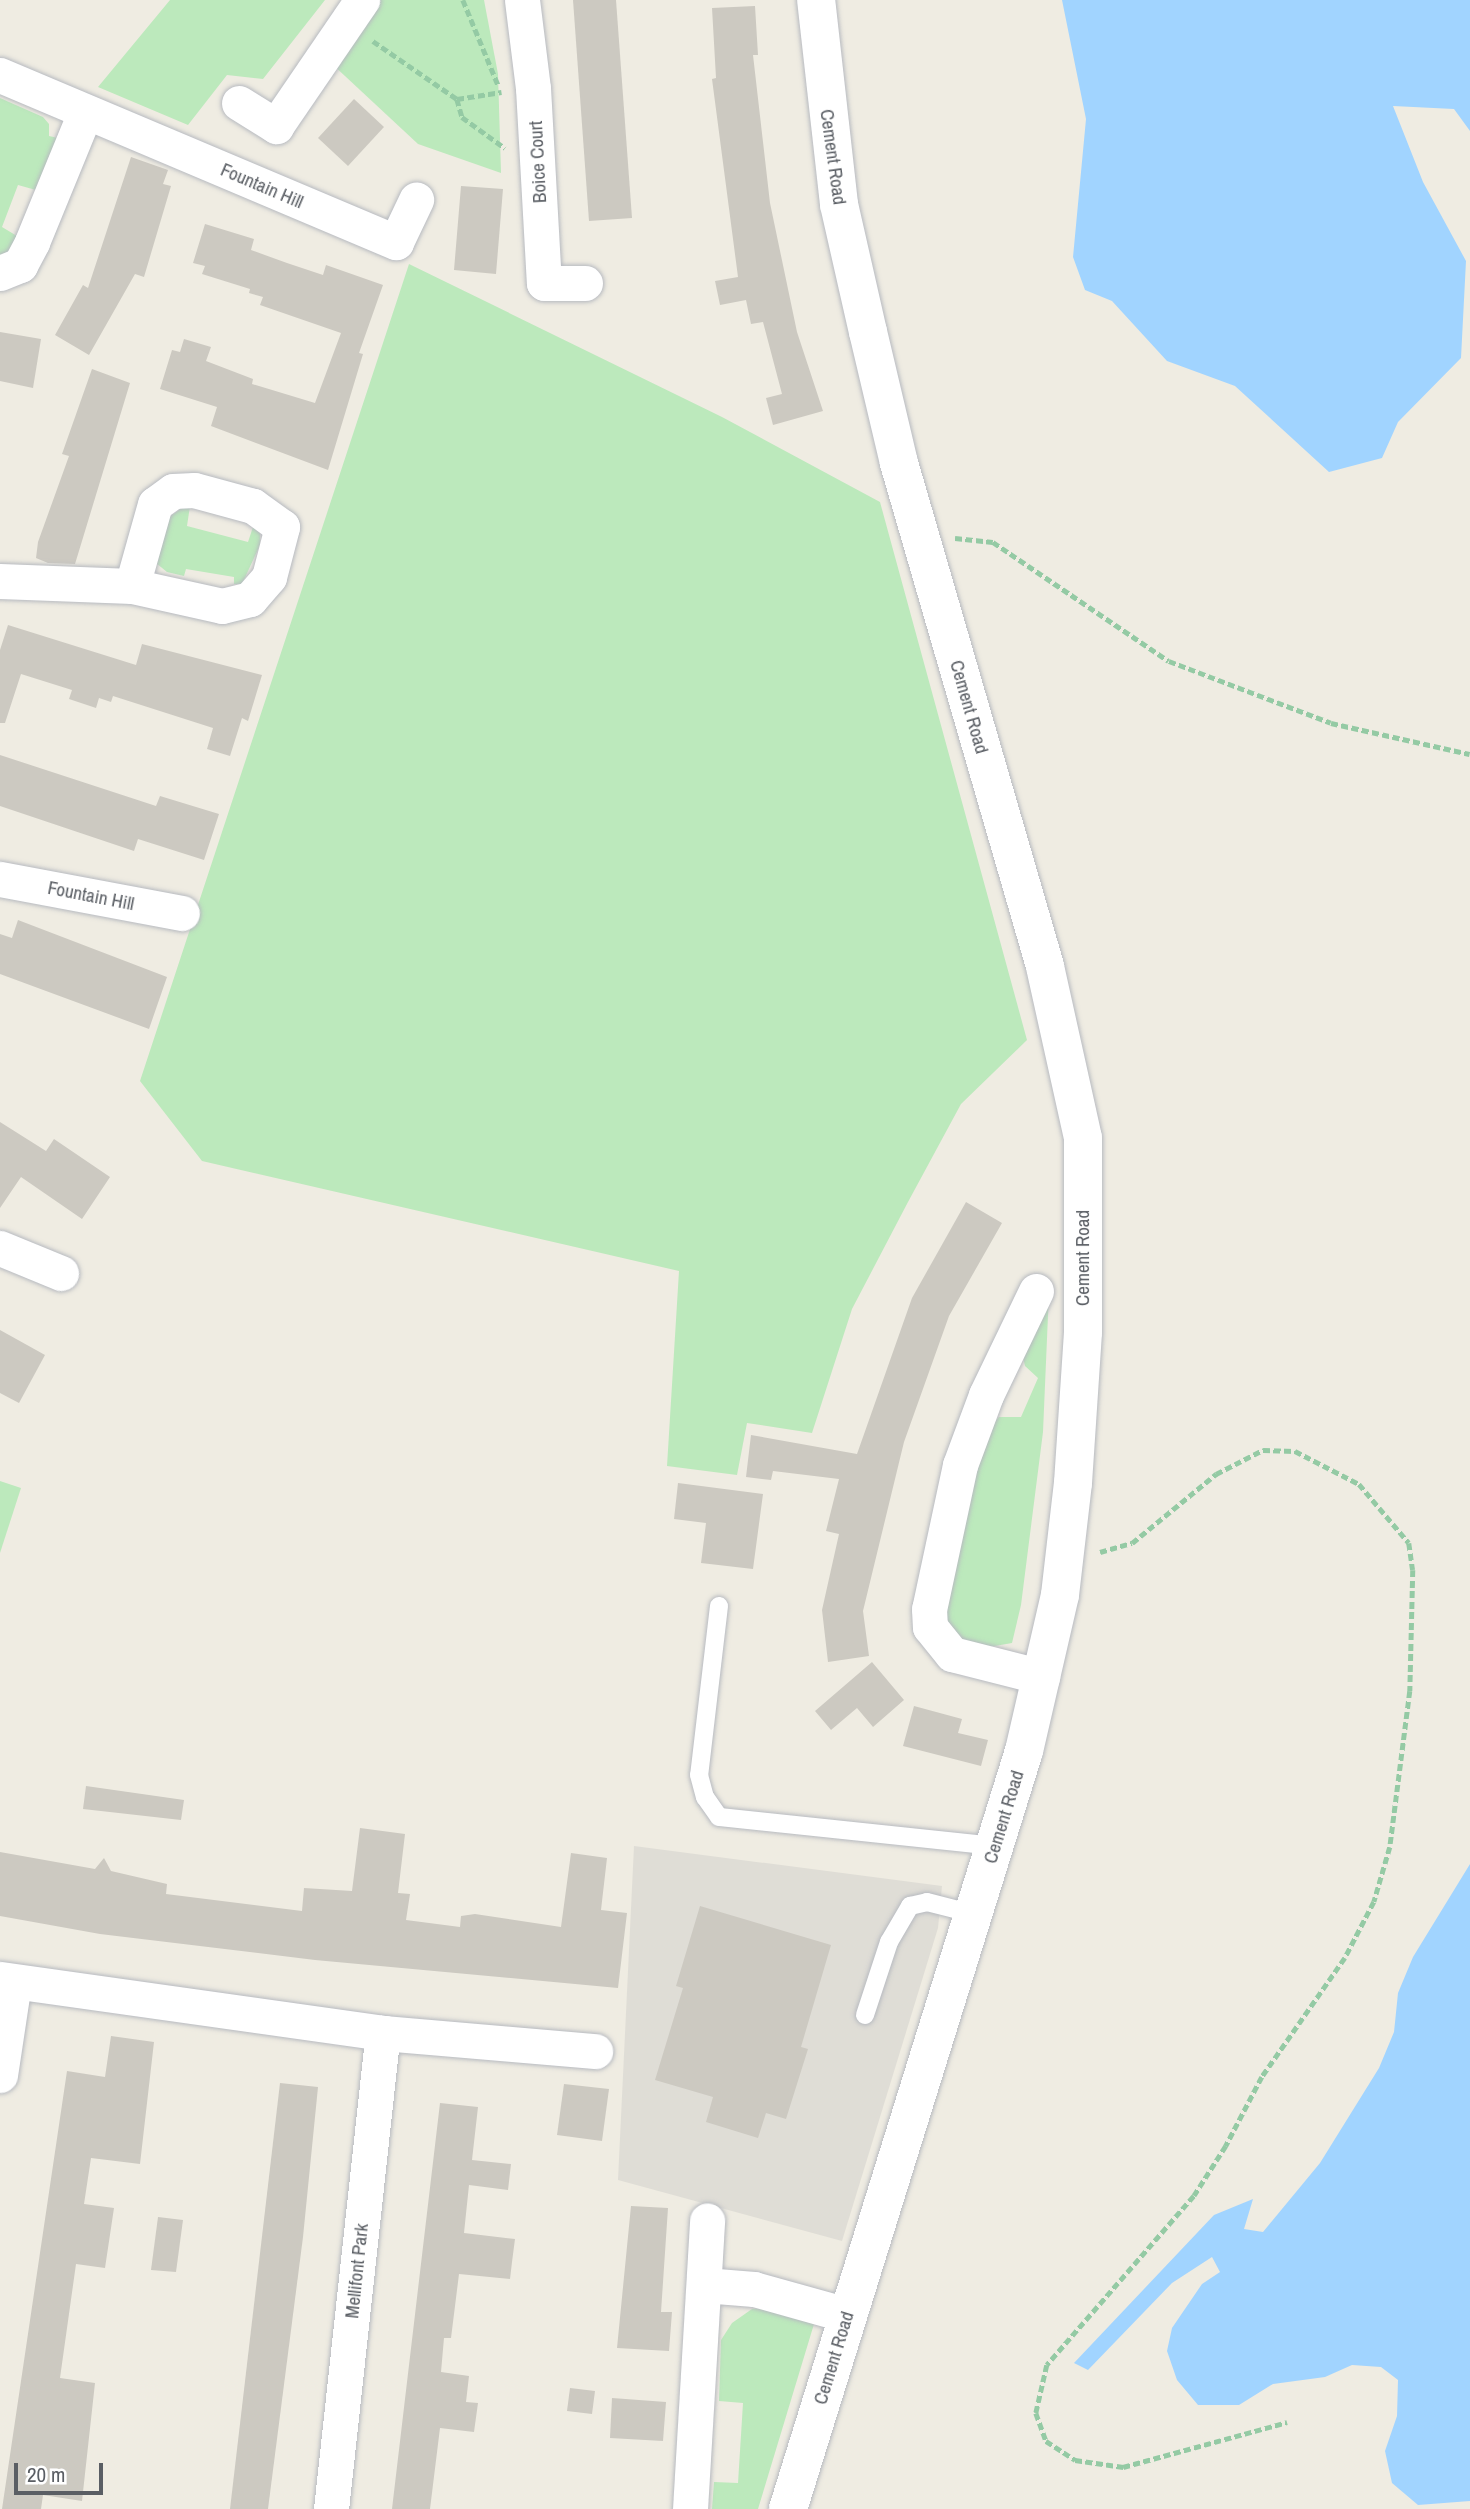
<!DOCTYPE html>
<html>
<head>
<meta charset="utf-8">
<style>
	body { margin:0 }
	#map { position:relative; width:1470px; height:2509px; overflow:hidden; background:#efece2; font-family:"Archivo Narrow",sans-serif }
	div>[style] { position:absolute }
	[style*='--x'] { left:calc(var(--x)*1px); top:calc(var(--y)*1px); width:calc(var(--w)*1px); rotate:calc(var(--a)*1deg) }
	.industrial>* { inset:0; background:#dfddd6 }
	.green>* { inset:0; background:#bce9bc }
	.water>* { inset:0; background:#a1d4ff }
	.building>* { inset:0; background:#ccc9c1 }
	.path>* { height:4.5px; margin-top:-2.25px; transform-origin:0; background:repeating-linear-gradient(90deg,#94caa4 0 7px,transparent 0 10.5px) }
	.roads { filter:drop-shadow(0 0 2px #b7bac0) drop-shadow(0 0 2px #b7bac0) }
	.lane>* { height:18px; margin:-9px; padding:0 9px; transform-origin:9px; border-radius:9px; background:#fff }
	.street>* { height:35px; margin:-17.5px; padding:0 17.5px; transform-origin:17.5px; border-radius:17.5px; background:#fff }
	.secondary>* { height:38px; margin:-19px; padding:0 19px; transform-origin:19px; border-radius:19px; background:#fff }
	span { translate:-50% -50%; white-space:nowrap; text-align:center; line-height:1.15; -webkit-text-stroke:7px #fff; paint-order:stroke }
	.street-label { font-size:19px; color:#5a5e64 }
	.scale { position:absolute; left:14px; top:2463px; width:89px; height:32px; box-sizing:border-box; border:4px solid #5a5e64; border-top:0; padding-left:9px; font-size:21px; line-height:24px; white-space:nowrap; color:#5a5e64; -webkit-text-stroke:5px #fff; paint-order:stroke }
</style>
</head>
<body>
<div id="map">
	<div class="industrial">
		<div style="clip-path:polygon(634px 1846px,942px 1886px,938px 1928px,842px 2241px,618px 2180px)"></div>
	</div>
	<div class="green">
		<div style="clip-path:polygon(170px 0,325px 0,263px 79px,227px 75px,188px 125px,98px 87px)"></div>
		<div style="clip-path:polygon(377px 0,484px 0,498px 74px,501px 173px,418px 144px,331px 63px)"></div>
		<div style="clip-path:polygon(0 98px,43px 117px,49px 124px,49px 136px,58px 138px,43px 192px,18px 185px,2px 227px,17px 236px,7px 257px,0 256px)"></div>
		<div style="clip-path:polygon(409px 264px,722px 417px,880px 502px,1027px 1040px,961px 1104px,908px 1202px,852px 1309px,812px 1433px,747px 1423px,737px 1475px,667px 1466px,679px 1271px,202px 1161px,140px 1081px)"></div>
		<div style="clip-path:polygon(186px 505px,190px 506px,187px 526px,248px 542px,254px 524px,260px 531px,260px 545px,242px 584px,234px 584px,234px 577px,186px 569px,184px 576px,167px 572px,156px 563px,168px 518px)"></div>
		<div style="clip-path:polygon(1049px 1292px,1043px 1432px,1021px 1605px,1012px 1643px,989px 1647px,956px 1640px,943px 1612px,979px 1452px,989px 1427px,999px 1417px,1021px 1417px,1038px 1378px,1025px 1366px,1020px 1345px)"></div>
		<div style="clip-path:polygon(0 1481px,21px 1488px,0 1553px)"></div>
		<div style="clip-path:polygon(772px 2307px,814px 2324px,758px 2509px,712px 2509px,714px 2482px,738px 2483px,743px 2403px,719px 2401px,721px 2340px,732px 2323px,752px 2309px)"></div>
	</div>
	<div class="water">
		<div style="clip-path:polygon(1062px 0,1470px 0,1470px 131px,1454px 109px,1393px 106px,1423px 182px,1466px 261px,1461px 358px,1398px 422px,1382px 458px,1329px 472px,1235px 386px,1167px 361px,1112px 301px,1085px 290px,1073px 257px,1086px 119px)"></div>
		<div style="clip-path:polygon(1470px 1864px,1470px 2501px,1418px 2505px,1392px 2483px,1385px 2451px,1397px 2416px,1398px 2380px,1381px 2367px,1352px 2365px,1325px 2377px,1273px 2384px,1239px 2405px,1198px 2405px,1177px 2380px,1167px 2351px,1172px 2328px,1202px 2284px,1220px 2272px,1212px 2257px,1172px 2283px,1088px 2370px,1074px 2363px,1214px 2215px,1253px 2199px,1244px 2229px,1263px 2232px,1320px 2163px,1379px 2068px,1394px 2032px,1398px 1993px,1413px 1957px)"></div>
	</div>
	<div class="building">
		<div style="clip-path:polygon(573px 0,616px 0,632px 218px,589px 221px)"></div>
		<div style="clip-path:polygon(755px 6px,758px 55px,753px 55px,770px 203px,797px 332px,823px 411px,773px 425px,766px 398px,782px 394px,763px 322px,751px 324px,746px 300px,720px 305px,715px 281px,738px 277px,712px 79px,716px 78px,712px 8px)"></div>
		<div style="clip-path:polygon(354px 99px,384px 127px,348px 166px,318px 138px)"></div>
		<div style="clip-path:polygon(131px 157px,168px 170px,163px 184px,171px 186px,144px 277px,135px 274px,89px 355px,55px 335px,83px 285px,88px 288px)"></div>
		<div style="clip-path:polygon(461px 186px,503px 189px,496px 274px,454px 270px)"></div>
		<div style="clip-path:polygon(205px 224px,254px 239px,251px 250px,287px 263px,323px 275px,326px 265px,383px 285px,359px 353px,363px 354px,328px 470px,211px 426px,217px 407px,160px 389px,172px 350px,180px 352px,184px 339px,211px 347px,206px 361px,253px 379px,252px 384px,315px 403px,341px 333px,260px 305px,263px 297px,249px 293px,250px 289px,202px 274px,205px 266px,193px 263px)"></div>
		<div style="clip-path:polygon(0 332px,41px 339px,33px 388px,0 381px)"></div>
		<div style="clip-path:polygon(92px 369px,130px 383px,75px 564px,48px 563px,36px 558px,38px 542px,69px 456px,62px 454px)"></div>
		<div style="clip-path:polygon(8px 625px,136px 665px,142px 644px,262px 675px,248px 721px,242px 718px,230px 756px,207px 749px,213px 728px,113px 696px,111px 702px,99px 698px,96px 708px,69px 699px,72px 690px,21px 674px,5px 723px,0 723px,0 650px)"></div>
		<div style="clip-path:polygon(0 755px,156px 806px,160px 796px,219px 814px,204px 860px,138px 839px,134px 851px,0 806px)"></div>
		<div style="clip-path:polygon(18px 920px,167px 977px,149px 1029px,0 974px,0 934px,12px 938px)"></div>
		<div style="clip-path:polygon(0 1122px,46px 1151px,54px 1139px,110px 1177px,82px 1219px,21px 1177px,0 1208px)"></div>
		<div style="clip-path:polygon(966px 1202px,1002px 1223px,949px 1316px,904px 1442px,863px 1611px,869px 1656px,828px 1662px,822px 1610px,839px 1534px,826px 1531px,839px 1479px,773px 1471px,771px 1480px,746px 1477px,751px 1435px,857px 1454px,912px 1298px)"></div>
		<div style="clip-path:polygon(0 1330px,45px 1355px,19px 1403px,0 1393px)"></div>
		<div style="clip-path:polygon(678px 1483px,763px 1494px,753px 1569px,701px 1563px,706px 1523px,674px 1519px)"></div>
		<div style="clip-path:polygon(872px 1662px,904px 1700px,873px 1727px,857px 1708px,831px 1730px,815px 1711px)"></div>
		<div style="clip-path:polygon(914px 1706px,962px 1719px,958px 1733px,988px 1740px,981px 1766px,903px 1746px)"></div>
		<div style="clip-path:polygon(86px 1786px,184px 1800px,181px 1820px,83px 1809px)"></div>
		<div style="clip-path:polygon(360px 1828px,405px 1834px,398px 1893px,410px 1894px,406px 1920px,460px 1927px,461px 1916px,475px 1914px,561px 1927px,571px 1853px,607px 1858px,601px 1910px,627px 1913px,618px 1988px,315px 1960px,100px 1934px,0 1916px,0 1852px,95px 1869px,104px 1858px,111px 1871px,167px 1884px,166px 1894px,302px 1911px,304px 1888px,352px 1891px)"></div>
		<div style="clip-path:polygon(700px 1906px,831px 1945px,801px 2047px,808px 2049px,786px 2119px,766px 2113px,758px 2138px,706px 2122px,713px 2097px,655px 2080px,683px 1988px,676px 1986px)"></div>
		<div style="clip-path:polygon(111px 2036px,154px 2042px,140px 2164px,91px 2158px,84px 2204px,114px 2208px,105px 2268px,76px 2264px,60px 2378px,95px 2383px,82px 2501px,43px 2495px,41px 2509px,2px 2509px,67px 2071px,105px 2077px)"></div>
		<div style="clip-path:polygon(280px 2083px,318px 2087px,303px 2237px,268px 2509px,230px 2509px)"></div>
		<div style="clip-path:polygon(564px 2084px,609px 2089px,602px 2141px,557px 2135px)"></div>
		<div style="clip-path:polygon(440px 2103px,478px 2107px,472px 2160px,511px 2164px,508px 2190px,469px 2185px,464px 2233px,515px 2239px,512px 2262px,510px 2279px,459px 2274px,451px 2338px,444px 2338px,441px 2372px,469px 2376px,466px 2402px,478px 2403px,474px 2432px,440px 2428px,430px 2509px,392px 2509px)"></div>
		<div style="clip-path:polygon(631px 2206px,668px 2208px,661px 2312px,672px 2312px,669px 2351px,617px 2348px)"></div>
		<div style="clip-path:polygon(158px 2217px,183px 2220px,176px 2272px,151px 2270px)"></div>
		<div style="clip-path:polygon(570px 2388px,595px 2391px,592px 2414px,567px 2411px)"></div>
		<div style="clip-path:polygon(612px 2398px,666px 2402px,663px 2441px,610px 2438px)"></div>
	</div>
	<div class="path">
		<div style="--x:463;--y:0;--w:94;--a:67.5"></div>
		<div style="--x:373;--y:41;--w:102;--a:34.6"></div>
		<div style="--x:457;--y:99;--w:19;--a:74"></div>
		<div style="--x:462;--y:117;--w:53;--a:35.8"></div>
		<div style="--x:457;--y:99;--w:45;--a:-9"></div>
		<div style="--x:955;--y:538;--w:38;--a:6"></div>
		<div style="--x:993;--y:542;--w:212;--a:34.1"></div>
		<div style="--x:1169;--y:661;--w:173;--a:20.9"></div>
		<div style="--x:1331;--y:723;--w:142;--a:12.6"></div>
		<div style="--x:1100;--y:1552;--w:33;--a:-16"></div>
		<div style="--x:1132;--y:1543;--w:109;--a:-39.4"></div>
		<div style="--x:1216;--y:1474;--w:53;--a:-27.1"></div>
		<div style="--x:1263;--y:1450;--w:32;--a:2"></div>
		<div style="--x:1295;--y:1451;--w:72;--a:27.3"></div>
		<div style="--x:1359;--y:1484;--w:77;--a:49.7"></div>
		<div style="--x:1409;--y:1543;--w:27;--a:82"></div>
		<div style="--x:1413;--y:1570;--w:121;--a:91.4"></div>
		<div style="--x:1410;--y:1691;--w:157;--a:97.3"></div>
		<div style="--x:1390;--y:1847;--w:57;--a:106.2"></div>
		<div style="--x:1374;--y:1902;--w:63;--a:117.4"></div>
		<div style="--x:1345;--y:1958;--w:145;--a:124.9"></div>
		<div style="--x:1262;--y:2077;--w:78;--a:117.6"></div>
		<div style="--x:1226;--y:2146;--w:59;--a:122.6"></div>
		<div style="--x:1194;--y:2196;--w:224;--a:131"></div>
		<div style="--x:1047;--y:2365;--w:49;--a:102.9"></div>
		<div style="--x:1036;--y:2413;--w:30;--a:70"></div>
		<div style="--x:1046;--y:2441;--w:35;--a:33"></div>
		<div style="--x:1075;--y:2460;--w:49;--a:8.3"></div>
		<div style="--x:1123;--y:2467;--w:170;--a:-15.3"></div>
	</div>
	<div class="roads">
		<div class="lane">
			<div style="--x:719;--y:1606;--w:170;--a:96.7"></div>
			<div style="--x:699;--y:1775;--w:23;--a:75"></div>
			<div style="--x:705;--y:1797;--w:24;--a:55"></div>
			<div style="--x:719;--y:1817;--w:278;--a:6"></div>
			<div style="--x:865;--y:2015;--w:77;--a:-71.8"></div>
			<div style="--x:889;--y:1942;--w:42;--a:-59.7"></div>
			<div style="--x:910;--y:1906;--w:17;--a:-13"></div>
			<div style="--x:927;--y:1902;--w:49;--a:14.3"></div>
		</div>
		<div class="street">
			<div style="--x:522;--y:0;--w:89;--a:82.9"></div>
			<div style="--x:533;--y:88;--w:195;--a:86.8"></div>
			<div style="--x:544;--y:283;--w:41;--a:0"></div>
			<div style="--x:0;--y:75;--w:430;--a:22.9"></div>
			<div style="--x:396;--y:242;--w:47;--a:-64.5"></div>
			<div style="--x:239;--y:103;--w:44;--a:31.9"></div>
			<div style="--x:276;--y:126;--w:153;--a:-55.7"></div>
			<div style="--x:0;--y:273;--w:22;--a:-22"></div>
			<div style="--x:20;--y:265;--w:26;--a:-62"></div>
			<div style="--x:32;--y:242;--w:139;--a:-67.7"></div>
			<div style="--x:0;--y:581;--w:132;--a:2.2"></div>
			<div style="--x:132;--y:586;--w:92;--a:12.5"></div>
			<div style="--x:222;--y:606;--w:29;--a:-14"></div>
			<div style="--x:250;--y:599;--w:29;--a:-49"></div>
			<div style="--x:269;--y:577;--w:52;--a:-75.4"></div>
			<div style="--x:282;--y:527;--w:36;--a:-144"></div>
			<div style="--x:253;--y:506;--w:61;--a:-164.8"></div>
			<div style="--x:194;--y:490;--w:21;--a:177"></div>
			<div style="--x:173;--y:491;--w:22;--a:144"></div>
			<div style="--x:155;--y:504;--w:85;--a:105.7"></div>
			<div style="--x:0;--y:879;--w:185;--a:10.6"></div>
			<div style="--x:0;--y:1248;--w:66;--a:22.3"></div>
			<div style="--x:1036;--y:1291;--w:115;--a:115.7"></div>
			<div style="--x:986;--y:1395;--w:75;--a:110.4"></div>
			<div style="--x:960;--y:1465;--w:147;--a:102.1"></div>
			<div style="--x:929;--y:1609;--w:18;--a:87"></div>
			<div style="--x:930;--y:1627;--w:35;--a:51"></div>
			<div style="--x:952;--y:1654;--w:93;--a:14.3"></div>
			<div style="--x:0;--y:1979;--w:387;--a:8"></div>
			<div style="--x:383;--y:2033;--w:213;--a:4.9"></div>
			<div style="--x:0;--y:2075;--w:94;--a:-81.4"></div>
			<div style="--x:704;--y:2285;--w:50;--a:4.6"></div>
			<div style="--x:754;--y:2289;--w:97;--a:15.6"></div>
			<div style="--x:331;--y:2509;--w:479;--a:-83.8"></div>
			<div style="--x:690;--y:2509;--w:289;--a:-86.6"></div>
		</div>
		<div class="secondary">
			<div style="--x:788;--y:2509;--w:794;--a:-72.71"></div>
			<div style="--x:1024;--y:1751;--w:160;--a:-77"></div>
			<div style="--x:1060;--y:1595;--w:113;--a:-83.4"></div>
			<div style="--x:1073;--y:1483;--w:151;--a:-86.2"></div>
			<div style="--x:1083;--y:1332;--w:194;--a:-90"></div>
			<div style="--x:1083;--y:1138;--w:176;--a:-102.5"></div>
			<div style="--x:1045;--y:966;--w:524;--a:-106.19"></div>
			<div style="--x:899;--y:463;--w:135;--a:-103.3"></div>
			<div style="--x:868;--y:332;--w:131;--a:-102.8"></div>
			<div style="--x:839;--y:204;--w:205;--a:-96.4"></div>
		</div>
	</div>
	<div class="street-label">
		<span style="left:833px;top:157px;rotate:82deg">Cement Road</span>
		<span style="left:538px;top:162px;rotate:-93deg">Boice Court</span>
		<span style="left:262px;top:186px;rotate:23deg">Fountain Hill</span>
		<span style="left:969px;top:707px;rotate:74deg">Cement Road</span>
		<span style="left:91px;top:896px;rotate:11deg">Fountain Hill</span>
		<span style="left:1083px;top:1258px;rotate:-90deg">Cement Road</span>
		<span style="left:1004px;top:1817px;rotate:-73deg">Cement Road</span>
		<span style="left:357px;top:2271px;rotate:-84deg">Mellifont Park</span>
		<span style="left:834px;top:2358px;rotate:-73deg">Cement Road</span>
	</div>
	<div class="scale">20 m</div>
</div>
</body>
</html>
